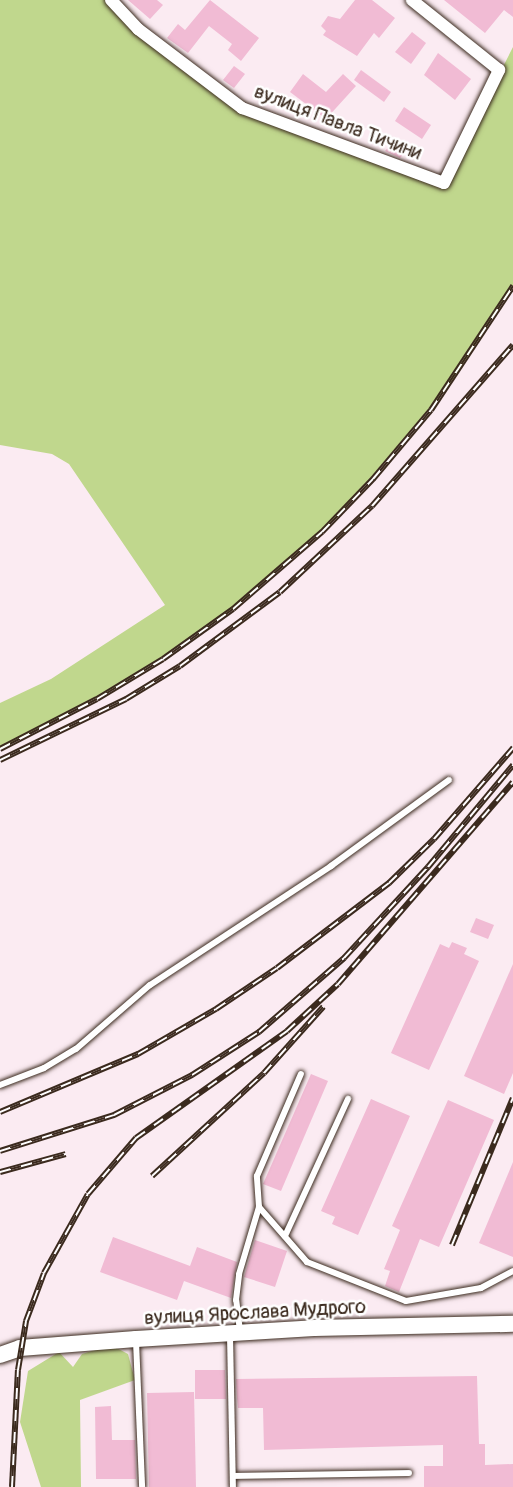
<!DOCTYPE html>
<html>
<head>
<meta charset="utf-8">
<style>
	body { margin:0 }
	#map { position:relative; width:513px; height:1487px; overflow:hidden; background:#fbebf2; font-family:Pangolin,sans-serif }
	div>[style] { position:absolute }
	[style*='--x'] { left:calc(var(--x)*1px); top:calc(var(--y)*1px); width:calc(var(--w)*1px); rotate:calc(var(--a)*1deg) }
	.green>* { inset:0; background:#c0d78d }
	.building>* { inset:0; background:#f1bbd4 }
	.roads { filter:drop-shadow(0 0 2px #3b2a1e) drop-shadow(0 0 2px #3b2a1e) }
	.lane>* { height:6px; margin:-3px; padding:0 3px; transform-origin:3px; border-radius:3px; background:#fff }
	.street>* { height:12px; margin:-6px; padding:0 6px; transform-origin:6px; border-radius:6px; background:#fff }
	.secondary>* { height:16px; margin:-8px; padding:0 8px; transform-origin:8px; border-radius:8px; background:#fff }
	.rail>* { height:6px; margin-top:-3px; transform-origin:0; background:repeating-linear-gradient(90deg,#fff 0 11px,#3b2a1e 0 22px); box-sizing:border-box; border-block:2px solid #3b2a1e }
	span { translate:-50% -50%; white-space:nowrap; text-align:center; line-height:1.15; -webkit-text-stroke:5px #fff; paint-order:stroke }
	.street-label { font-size:20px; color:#3b2a1e }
</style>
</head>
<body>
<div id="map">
	<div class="green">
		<div style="clip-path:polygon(0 0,111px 0,242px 108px,444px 183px,513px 47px,513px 286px,449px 386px,337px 517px,233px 609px,117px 687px,0 749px,0 703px,51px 679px,165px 605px,69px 464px,52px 454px,0 445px)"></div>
		<div style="clip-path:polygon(111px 1345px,128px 1354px,135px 1380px,80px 1400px,81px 1487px,41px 1487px,20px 1422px,28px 1371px,59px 1352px,73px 1367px,82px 1354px)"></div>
	</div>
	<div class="building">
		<div style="clip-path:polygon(128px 0,157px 0,163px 5px,150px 19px)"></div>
		<div style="clip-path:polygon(210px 0,259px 38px,241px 61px,228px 50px,232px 44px,209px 26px,188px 53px,167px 38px,178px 24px,185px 30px)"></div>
		<div style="clip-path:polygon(355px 0,372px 0,395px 18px,379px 38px,374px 33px,357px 56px,323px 35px,326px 31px,321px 26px,328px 16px,340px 19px)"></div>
		<div style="clip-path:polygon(444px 0,513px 0,513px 17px,504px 10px,485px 33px)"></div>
		<div style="clip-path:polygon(412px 32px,426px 43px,411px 64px,395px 52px)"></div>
		<div style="clip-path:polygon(438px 53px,471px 79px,455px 100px,424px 75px)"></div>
		<div style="clip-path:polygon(234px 66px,245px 74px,234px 88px,223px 80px)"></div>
		<div style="clip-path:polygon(361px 70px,391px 92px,384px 102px,354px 80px)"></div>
		<div style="clip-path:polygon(303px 74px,326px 92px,343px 74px,356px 86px,326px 119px,290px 92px)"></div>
		<div style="clip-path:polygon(404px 107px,431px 125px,422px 139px,395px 121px)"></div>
		<div style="clip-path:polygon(396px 139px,407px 150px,400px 158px,385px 151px)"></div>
		<div style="clip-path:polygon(476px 918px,494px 925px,488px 939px,470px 932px)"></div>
		<div style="clip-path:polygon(452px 942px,467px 948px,464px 954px,479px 961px,429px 1070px,391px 1053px,440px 944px,449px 948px)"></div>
		<div style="clip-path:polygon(513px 964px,513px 1073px,504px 1094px,464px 1076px)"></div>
		<div style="clip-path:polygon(311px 1074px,328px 1081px,281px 1191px,263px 1184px)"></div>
		<div style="clip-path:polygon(371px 1099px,410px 1116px,358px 1235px,332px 1224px,335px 1217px,321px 1211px)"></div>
		<div style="clip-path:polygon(448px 1100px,494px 1120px,439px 1247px,420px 1239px,399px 1292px,385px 1286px,390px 1271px,384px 1269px,400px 1230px,392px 1226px)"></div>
		<div style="clip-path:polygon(513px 1162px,513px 1257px,479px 1243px)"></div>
		<div style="clip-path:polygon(113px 1237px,190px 1266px,197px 1247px,237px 1262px,231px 1298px,184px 1281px,177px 1300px,100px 1272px)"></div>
		<div style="clip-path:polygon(255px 1240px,287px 1251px,275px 1287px,244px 1277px)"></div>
		<div style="clip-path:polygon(195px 1370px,225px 1370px,226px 1399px,195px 1399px)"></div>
		<div style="clip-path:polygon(477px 1376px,479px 1444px,485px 1444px,485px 1465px,513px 1464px,513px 1487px,424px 1487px,424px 1466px,443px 1466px,443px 1445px,264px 1450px,263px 1408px,238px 1408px,237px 1398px,236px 1379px)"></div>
		<div style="clip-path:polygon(194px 1392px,196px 1487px,149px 1487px,147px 1393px)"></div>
		<div style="clip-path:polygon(111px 1406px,112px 1440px,135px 1440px,136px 1479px,96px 1479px,95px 1407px)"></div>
	</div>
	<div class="roads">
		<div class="lane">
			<div style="--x:0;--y:1085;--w:47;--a:-21.1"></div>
			<div style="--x:44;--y:1068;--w:37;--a:-31"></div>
			<div style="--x:76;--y:1049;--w:98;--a:-40.9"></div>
			<div style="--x:150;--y:985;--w:217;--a:-33.3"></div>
			<div style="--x:331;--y:866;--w:146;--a:-36.1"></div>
			<div style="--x:259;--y:1207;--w:73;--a:48.9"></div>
			<div style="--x:307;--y:1262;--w:106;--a:21.5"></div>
			<div style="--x:406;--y:1301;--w:76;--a:-9.8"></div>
			<div style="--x:481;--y:1288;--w:36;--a:-28"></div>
			<div style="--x:285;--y:1236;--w:151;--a:-65.3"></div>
			<div style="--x:240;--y:1331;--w:31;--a:-97"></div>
			<div style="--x:236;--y:1300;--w:26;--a:-83"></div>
			<div style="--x:239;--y:1274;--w:70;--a:-73.4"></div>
			<div style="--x:259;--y:1207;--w:31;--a:-94"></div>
			<div style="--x:257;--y:1176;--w:111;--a:-66.7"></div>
			<div style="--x:230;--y:1335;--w:152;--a:88.9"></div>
			<div style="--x:136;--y:1341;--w:146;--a:87.6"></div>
			<div style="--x:233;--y:1476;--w:176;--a:-1"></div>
		</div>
		<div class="street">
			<div style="--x:111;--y:0;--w:40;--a:47"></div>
			<div style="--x:138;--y:29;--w:131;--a:37.2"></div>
			<div style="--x:242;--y:108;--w:215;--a:20.4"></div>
			<div style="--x:444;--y:183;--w:126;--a:-64"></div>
			<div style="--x:499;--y:70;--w:112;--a:-141.2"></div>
		</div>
		<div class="secondary">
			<div style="--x:0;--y:1355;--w:21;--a:-19"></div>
			<div style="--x:20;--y:1348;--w:116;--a:-4.4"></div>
			<div style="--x:136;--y:1339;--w:178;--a:-3.5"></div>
			<div style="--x:314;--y:1328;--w:199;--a:-1.2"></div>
		</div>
	</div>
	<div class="rail">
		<div style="--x:0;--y:749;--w:109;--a:-27.3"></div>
		<div style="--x:97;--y:699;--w:77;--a:-31.2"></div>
		<div style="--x:163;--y:659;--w:86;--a:-35.5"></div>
		<div style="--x:233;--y:609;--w:118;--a:-40.9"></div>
		<div style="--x:322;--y:532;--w:74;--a:-46.1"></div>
		<div style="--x:373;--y:479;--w:90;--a:-50"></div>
		<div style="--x:431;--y:410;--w:149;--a:-56.5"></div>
		<div style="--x:0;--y:760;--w:140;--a:-25.8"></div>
		<div style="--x:126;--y:699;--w:63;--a:-31.4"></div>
		<div style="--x:180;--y:666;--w:124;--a:-36.5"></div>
		<div style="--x:280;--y:592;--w:126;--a:-43.1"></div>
		<div style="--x:372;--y:506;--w:214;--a:-48.8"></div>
		<div style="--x:0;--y:1112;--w:150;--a:-22.8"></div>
		<div style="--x:138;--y:1054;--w:90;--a:-30"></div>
		<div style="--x:216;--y:1009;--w:73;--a:-33.9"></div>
		<div style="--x:277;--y:968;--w:141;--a:-37.2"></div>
		<div style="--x:389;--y:883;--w:63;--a:-44.4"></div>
		<div style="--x:434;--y:839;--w:121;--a:-49"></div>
		<div style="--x:0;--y:1151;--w:120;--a:-17.5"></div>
		<div style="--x:114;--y:1115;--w:88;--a:-27.1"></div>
		<div style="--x:192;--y:1075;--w:80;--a:-32.7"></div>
		<div style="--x:259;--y:1032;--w:113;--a:-41"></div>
		<div style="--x:344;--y:958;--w:124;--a:-47.3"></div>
		<div style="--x:428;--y:867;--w:133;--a:-50.2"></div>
		<div style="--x:0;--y:1172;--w:68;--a:-15.3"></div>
		<div style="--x:152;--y:1176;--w:152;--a:-42.6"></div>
		<div style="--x:264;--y:1073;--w:89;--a:-48.2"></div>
		<div style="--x:452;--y:1245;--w:159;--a:-67.5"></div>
		<div style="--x:12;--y:1487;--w:117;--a:-87.1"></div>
		<div style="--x:18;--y:1370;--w:50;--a:-80.7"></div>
		<div style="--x:26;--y:1321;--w:51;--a:-69.4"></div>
		<div style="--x:44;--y:1273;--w:90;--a:-60.9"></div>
		<div style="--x:88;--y:1194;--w:74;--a:-49.4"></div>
		<div style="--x:136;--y:1138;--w:185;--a:-35.3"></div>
		<div style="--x:287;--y:1031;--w:69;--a:-42.7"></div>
		<div style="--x:338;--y:984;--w:267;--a:-49.1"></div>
	</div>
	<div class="street-label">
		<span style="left:338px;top:122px;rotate:21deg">вулиця Павла Тичини</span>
		<span style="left:255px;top:1312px;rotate:-3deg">вулиця Ярослава Мудрого</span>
	</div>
</div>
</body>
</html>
